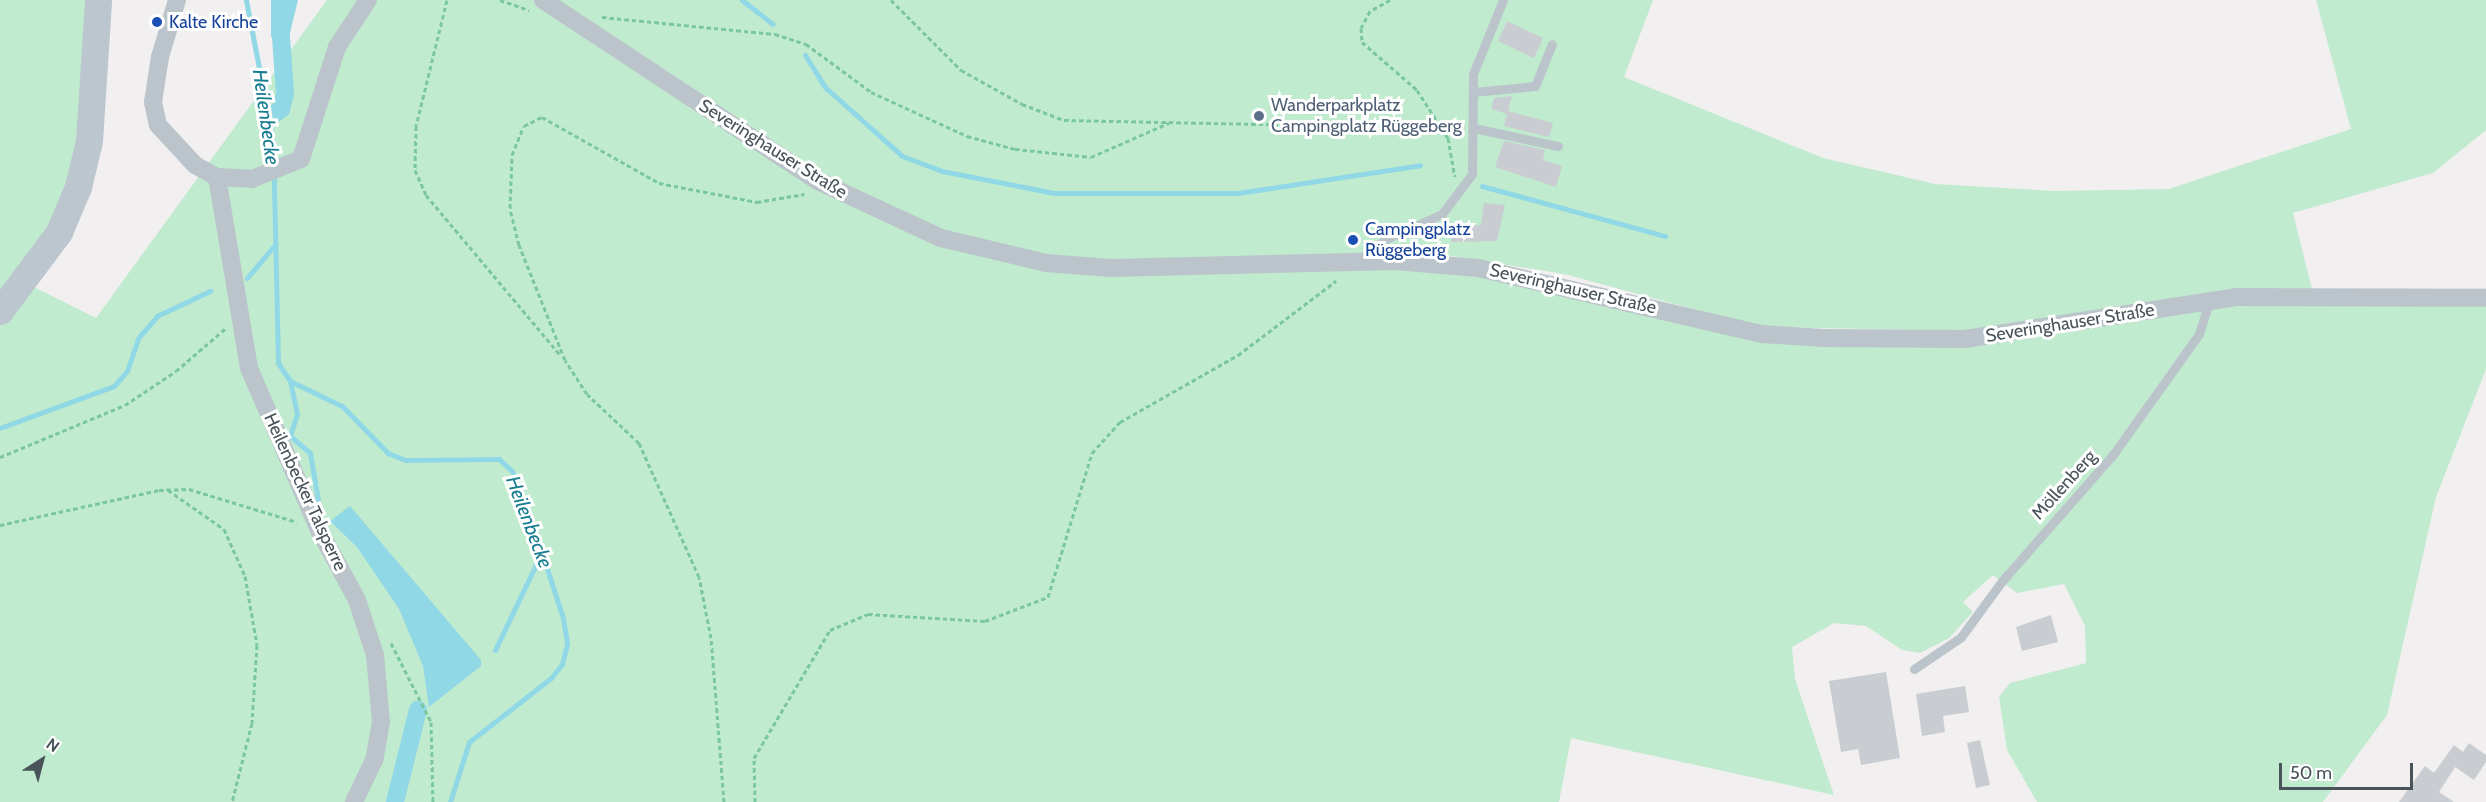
<!DOCTYPE html>
<html>
<head>
<meta charset="utf-8">
<style>
	body { margin:0 }
	#map { position:relative; width:2486px; height:802px; overflow:hidden; background:#f1efef; font-family:Cabin,sans-serif }
	div>[style] { position:absolute }
	[style*='--x'] { left:calc(var(--x)*1px); top:calc(var(--y)*1px); width:calc(var(--w)*1px); rotate:calc(var(--a)*1deg) }
	.green>* { inset:0; background:#c0ebcf }
	.water>* { inset:0; background:#90d8e5 }
	.stream>* { height:5px; margin:-2.5px; padding:0 2.5px; transform-origin:2.5px; border-radius:2.5px; background:#90d8e5 }
	.canal>* { height:18px; margin:-9px; padding:0 9px; transform-origin:9px; border-radius:9px; background:#90d8e5 }
	.building>* { inset:0; background:#c9ccd1 }
	.path>* { height:3px; margin-top:-1.5px; transform-origin:0; background:repeating-linear-gradient(90deg,#7bc79d 0 4.5px,transparent 0 7.5px) }
	.service>* { height:9px; margin:-4.5px; padding:0 4.5px; transform-origin:4.5px; border-radius:4.5px; background:#bbc4ca }
	.minor>* { height:18px; margin:-9px; padding:0 9px; transform-origin:9px; border-radius:9px; background:#bbc4ca }
	.secondary>* { height:27px; margin:-13.5px; padding:0 13.5px; transform-origin:13.5px; border-radius:13.5px; background:#bcc6cf }
	.dots>* { width:16px; height:16px; translate:-50% -50%; box-sizing:border-box; border:3px solid #fff; border-radius:50% }
	span { translate:-50% -50%; white-space:nowrap; text-align:center; line-height:1.15; -webkit-text-stroke:6px #fff; paint-order:stroke }
	.transit-label { font-size:18px; color:#164399 }
	.left { translate:0 -50%; text-align:left }
	.service-label { font-size:18px; color:#4e5e75 }
	.street-label { font-size:18px; color:#48535a }
	.water-label { font-size:20px; color:#167d91; font-style:italic }
	.north { position:absolute; left:12px; top:730px; width:60px; height:60px; -webkit-text-stroke:4px #fff; paint-order:stroke; rotate:36deg; font-size:16px; font-weight:700; line-height:24px; text-align:center; color:#48535a }
	.north::after { content:''; display:block; margin:auto; width:21px; height:27px; background:#48535a; clip-path:polygon(50% 0,100% 100%,50% 72%,0 100%) }
	.scale { position:absolute; left:2279px; top:763px; width:134px; height:27px; box-sizing:border-box; border:3px solid #48535a; border-top:0; padding-left:8px; font-size:18px; line-height:21px; white-space:nowrap; color:#48535a; -webkit-text-stroke:4px #fff; paint-order:stroke }
</style>
</head>
<body>
<div id="map">
	<div class="green">
		<div style="clip-path:polygon(0 0,91px 0,79px 147px,50px 226px,16px 278px,96px 318px,327px 0,1653px 0,1624px 77px,1823px 158px,1935px 184px,2054px 191px,2169px 189px,2351px 129px,2316px 0,2486px 0,2486px 130px,2433px 173px,2293px 213px,2312px 289px,1973px 331px,1760px 327px,1564px 274px,1446px 255px,1392px 252px,1759px 341px,1964px 346px,2221px 306px,2486px 305px,2486px 369px,2436px 497px,2387px 715px,2323px 802px,2037px 802px,2007px 750px,1999px 697px,2010px 683px,2086px 663px,2085px 626px,2064px 584px,2017px 593px,1993px 575px,1963px 602px,1973px 612px,1949px 638px,1920px 653px,1902px 650px,1866px 626px,1834px 623px,1792px 647px,1795px 679px,1834px 795px,1571px 738px,1559px 802px,0 802px)"></div>
	</div>
	<div class="water">
		<div style="clip-path:polygon(271px 0,298px 0,289px 37px,271px 37px)"></div>
		<div style="clip-path:polygon(350px 506px,481px 660px,481px 666px,429px 707px,423px 666px,399px 609px,357px 547px,330px 521px)"></div>
	</div>
	<div class="stream">
		<div style="--x:246;--y:0;--w:145;--a:79.2"></div>
		<div style="--x:273;--y:142;--w:221;--a:88.7"></div>
		<div style="--x:278;--y:363;--w:22;--a:56"></div>
		<div style="--x:290;--y:381;--w:58;--a:25.7"></div>
		<div style="--x:342;--y:406;--w:66;--a:45.6"></div>
		<div style="--x:388;--y:453;--w:18;--a:22"></div>
		<div style="--x:405;--y:460;--w:94;--a:-0.6"></div>
		<div style="--x:499;--y:459;--w:18;--a:43"></div>
		<div style="--x:512;--y:471;--w:30;--a:66"></div>
		<div style="--x:524;--y:498;--w:126;--a:72"></div>
		<div style="--x:563;--y:618;--w:26;--a:81"></div>
		<div style="--x:567;--y:644;--w:21;--a:104"></div>
		<div style="--x:562;--y:664;--w:18;--a:128"></div>
		<div style="--x:551;--y:678;--w:104;--a:142"></div>
		<div style="--x:469;--y:742;--w:63;--a:107.6"></div>
		<div style="--x:742;--y:0;--w:39;--a:38"></div>
		<div style="--x:805;--y:55;--w:39;--a:58"></div>
		<div style="--x:826;--y:88;--w:102;--a:41.8"></div>
		<div style="--x:902;--y:156;--w:43;--a:20.6"></div>
		<div style="--x:942;--y:171;--w:114;--a:11.1"></div>
		<div style="--x:1054;--y:193;--w:184;--a:0"></div>
		<div style="--x:1238;--y:193;--w:184;--a:-8.7"></div>
		<div style="--x:1482;--y:186;--w:190;--a:15.3"></div>
		<div style="--x:247;--y:278;--w:40;--a:-50"></div>
		<div style="--x:290;--y:381;--w:34;--a:78"></div>
		<div style="--x:297;--y:414;--w:23;--a:108"></div>
		<div style="--x:290;--y:436;--w:26;--a:40"></div>
		<div style="--x:310;--y:453;--w:48;--a:80.3"></div>
		<div style="--x:0;--y:428;--w:121;--a:-20.2"></div>
		<div style="--x:114;--y:386;--w:20;--a:-49"></div>
		<div style="--x:127;--y:371;--w:36;--a:-71"></div>
		<div style="--x:139;--y:337;--w:28;--a:-49"></div>
		<div style="--x:157;--y:316;--w:59;--a:-25.3"></div>
		<div style="--x:495;--y:650;--w:106;--a:-64.4"></div>
	</div>
	<div class="canal">
		<div style="--x:270;--y:117;--w:14;--a:-36"></div>
		<div style="--x:281;--y:109;--w:16;--a:-75"></div>
		<div style="--x:285;--y:94;--w:57;--a:-94"></div>
		<div style="--x:395;--y:802;--w:95;--a:-76"></div>
	</div>
	<div class="building">
		<div style="clip-path:polygon(1507px 21px,1543px 38px,1534px 58px,1498px 41px)"></div>
		<div style="clip-path:polygon(1512px 96px,1508px 111px,1553px 123px,1549px 137px,1504px 126px,1507px 114px,1491px 109px,1494px 98px)"></div>
		<div style="clip-path:polygon(1504px 141px,1545px 150px,1543px 160px,1562px 166px,1556px 187px,1495px 167px)"></div>
		<div style="clip-path:polygon(1484px 203px,1505px 205px,1497px 241px,1451px 242px,1452px 228px,1481px 225px)"></div>
		<div style="clip-path:polygon(2051px 615px,2058px 642px,2022px 651px,2016px 627px)"></div>
		<div style="clip-path:polygon(1886px 672px,1900px 758px,1861px 765px,1858px 749px,1841px 752px,1829px 681px)"></div>
		<div style="clip-path:polygon(1965px 686px,1969px 712px,1943px 716px,1945px 732px,1922px 736px,1916px 694px)"></div>
		<div style="clip-path:polygon(1980px 740px,1990px 785px,1976px 788px,1967px 743px)"></div>
		<div style="clip-path:polygon(2469px 743px,2486px 755px,2486px 762px,2474px 780px,2455px 767px,2439px 792px,2454px 802px,2399px 802px,2425px 766px,2434px 773px,2454px 745px,2463px 752px)"></div>
	</div>
	<div class="path">
		<div style="--x:447;--y:0;--w:130;--a:103.8"></div>
		<div style="--x:416;--y:126;--w:44;--a:91.3"></div>
		<div style="--x:415;--y:170;--w:27;--a:66"></div>
		<div style="--x:426;--y:195;--w:210;--a:50"></div>
		<div style="--x:500;--y:0;--w:31;--a:19"></div>
		<div style="--x:891;--y:0;--w:99;--a:45"></div>
		<div style="--x:961;--y:70;--w:70;--a:29.1"></div>
		<div style="--x:1022;--y:104;--w:45;--a:20.9"></div>
		<div style="--x:1064;--y:120;--w:374;--a:1.2"></div>
		<div style="--x:1390;--y:0;--w:23;--a:151"></div>
		<div style="--x:1370;--y:11;--w:19;--a:118"></div>
		<div style="--x:1361;--y:28;--w:14;--a:86"></div>
		<div style="--x:1362;--y:42;--w:73;--a:41.1"></div>
		<div style="--x:1417;--y:90;--w:57;--a:57.1"></div>
		<div style="--x:1448;--y:138;--w:39;--a:80"></div>
		<div style="--x:602;--y:17;--w:174;--a:5.6"></div>
		<div style="--x:775;--y:34;--w:33;--a:18"></div>
		<div style="--x:806;--y:44;--w:81;--a:36.4"></div>
		<div style="--x:871;--y:92;--w:106;--a:24.6"></div>
		<div style="--x:967;--y:136;--w:50;--a:15.2"></div>
		<div style="--x:1015;--y:149;--w:76;--a:6"></div>
		<div style="--x:1091;--y:157;--w:85;--a:-23.6"></div>
		<div style="--x:0;--y:457;--w:135;--a:-22.6"></div>
		<div style="--x:125;--y:405;--w:61;--a:-33.7"></div>
		<div style="--x:176;--y:371;--w:66;--a:-40.7"></div>
		<div style="--x:168;--y:490;--w:68;--a:34.9"></div>
		<div style="--x:224;--y:529;--w:51;--a:65.9"></div>
		<div style="--x:245;--y:576;--w:70;--a:80.1"></div>
		<div style="--x:257;--y:645;--w:78;--a:93.7"></div>
		<div style="--x:252;--y:723;--w:81;--a:104.2"></div>
		<div style="--x:0;--y:525;--w:163;--a:-12.4"></div>
		<div style="--x:159;--y:490;--w:30;--a:-2"></div>
		<div style="--x:189;--y:489;--w:113;--a:17"></div>
		<div style="--x:391;--y:643;--w:89;--a:63.1"></div>
		<div style="--x:431;--y:722;--w:80;--a:88.6"></div>
		<div style="--x:724;--y:802;--w:165;--a:-94.5"></div>
		<div style="--x:711;--y:638;--w:62;--a:-101.1"></div>
		<div style="--x:699;--y:577;--w:147;--a:-114.1"></div>
		<div style="--x:639;--y:443;--w:71;--a:-136.7"></div>
		<div style="--x:587;--y:394;--w:40;--a:-122.9"></div>
		<div style="--x:565;--y:360;--w:124;--a:-111.8"></div>
		<div style="--x:519;--y:245;--w:38;--a:-104"></div>
		<div style="--x:510;--y:208;--w:53;--a:-87.8"></div>
		<div style="--x:512;--y:155;--w:31;--a:-68"></div>
		<div style="--x:524;--y:126;--w:20;--a:-27"></div>
		<div style="--x:542;--y:117;--w:134;--a:29.4"></div>
		<div style="--x:659;--y:183;--w:100;--a:11"></div>
		<div style="--x:757;--y:202;--w:48;--a:-9.7"></div>
		<div style="--x:755;--y:802;--w:44;--a:-91.3"></div>
		<div style="--x:754;--y:758;--w:149;--a:-59.3"></div>
		<div style="--x:830;--y:630;--w:41;--a:-22.8"></div>
		<div style="--x:868;--y:614;--w:117;--a:3.4"></div>
		<div style="--x:985;--y:621;--w:67;--a:-20.9"></div>
		<div style="--x:1048;--y:597;--w:151;--a:-73"></div>
		<div style="--x:1092;--y:453;--w:42;--a:-47.9"></div>
		<div style="--x:1120;--y:422;--w:136;--a:-29.6"></div>
		<div style="--x:1238;--y:355;--w:123;--a:-37.1"></div>
	</div>
	<div class="service">
		<div style="--x:1473;--y:92;--w:62;--a:-5.5"></div>
		<div style="--x:1535;--y:86;--w:45;--a:-68"></div>
		<div style="--x:1474;--y:128;--w:86;--a:12.1"></div>
		<div style="--x:1358;--y:261;--w:36;--a:-38"></div>
		<div style="--x:1386;--y:239;--w:61;--a:-24.1"></div>
		<div style="--x:1442;--y:214;--w:50;--a:-53.1"></div>
		<div style="--x:1472;--y:174;--w:100;--a:-89.4"></div>
		<div style="--x:1473;--y:74;--w:80;--a:-67.9"></div>
		<div style="--x:1914;--y:669;--w:57;--a:-34.2"></div>
		<div style="--x:1961;--y:637;--w:69;--a:-53.8"></div>
		<div style="--x:2002;--y:581;--w:167;--a:-48.7"></div>
		<div style="--x:2112;--y:456;--w:150;--a:-54.5"></div>
		<div style="--x:2199;--y:334;--w:34;--a:-73"></div>
	</div>
	<div class="minor">
		<div style="--x:177;--y:0;--w:59;--a:106.6"></div>
		<div style="--x:160;--y:57;--w:46;--a:98.8"></div>
		<div style="--x:153;--y:102;--w:24;--a:78"></div>
		<div style="--x:158;--y:125;--w:54;--a:47.2"></div>
		<div style="--x:195;--y:165;--w:25;--a:29"></div>
		<div style="--x:217;--y:177;--w:35;--a:3"></div>
		<div style="--x:252;--y:179;--w:53;--a:-22.2"></div>
		<div style="--x:301;--y:159;--w:118;--a:-72.2"></div>
		<div style="--x:337;--y:47;--w:56;--a:-56.6"></div>
		<div style="--x:543;--y:0;--w:329;--a:33.4"></div>
		<div style="--x:818;--y:181;--w:136;--a:24.9"></div>
		<div style="--x:941;--y:238;--w:108;--a:13.4"></div>
		<div style="--x:1046;--y:263;--w:65;--a:4.4"></div>
		<div style="--x:1111;--y:268;--w:284;--a:-1.4"></div>
		<div style="--x:1395;--y:261;--w:83;--a:4.8"></div>
		<div style="--x:1478;--y:268;--w:292;--a:13.1"></div>
		<div style="--x:1762;--y:334;--w:61;--a:3.8"></div>
		<div style="--x:1823;--y:338;--w:142;--a:0.4"></div>
		<div style="--x:1965;--y:339;--w:274;--a:-8.8"></div>
		<div style="--x:2236;--y:297;--w:250;--a:0.2"></div>
		<div style="--x:217;--y:177;--w:194;--a:80.5"></div>
		<div style="--x:249;--y:368;--w:176;--a:66.6"></div>
		<div style="--x:319;--y:530;--w:80;--a:61.5"></div>
		<div style="--x:357;--y:600;--w:58;--a:71.9"></div>
		<div style="--x:375;--y:655;--w:67;--a:84.9"></div>
		<div style="--x:381;--y:722;--w:39;--a:100"></div>
		<div style="--x:374;--y:760;--w:47;--a:115.5"></div>
	</div>
	<div class="secondary">
		<div style="--x:0;--y:311;--w:99;--a:-53.2"></div>
		<div style="--x:59;--y:232;--w:49;--a:-67.1"></div>
		<div style="--x:78;--y:187;--w:47;--a:-76.6"></div>
		<div style="--x:89;--y:141;--w:141;--a:-86.3"></div>
	</div>
	<div class="dots">
		<div style="left:157px;top:22px;background:#1a4fb4"></div>
		<div style="left:1259px;top:116px;background:#5c6f8a"></div>
		<div style="left:1353px;top:240px;background:#1a4fb4"></div>
	</div>
	<div class="transit-label">
		<span class="left" style="left:169px;top:22px">Kalte Kirche</span>
		<span class="left" style="left:1365px;top:240px">Campingplatz<br>Rüggeberg</span>
	</div>
	<div class="service-label">
		<span class="left" style="left:1271px;top:116px">Wanderparkplatz<br>Campingplatz Rüggeberg</span>
	</div>
	<div class="street-label">
		<span style="left:773px;top:149px;rotate:32deg">Severinghauser Straße</span>
		<span style="left:1573px;top:289px;rotate:13deg">Severinghauser Straße</span>
		<span style="left:2070px;top:323px;rotate:-9deg">Severinghauser Straße</span>
		<span style="left:2064px;top:485px;rotate:-48deg">Möllenberg</span>
		<span style="left:305px;top:492px;rotate:65deg">Heilenbecker Talsperre</span>
	</div>
	<div class="water-label">
		<span style="left:266px;top:117px;rotate:82deg">Heilenbecke</span>
		<span style="left:529px;top:522px;rotate:69deg">Heilenbecke</span>
	</div>
	<div class="north">N</div>
	<div class="scale">50 m</div>
</div>
</body>
</html>
